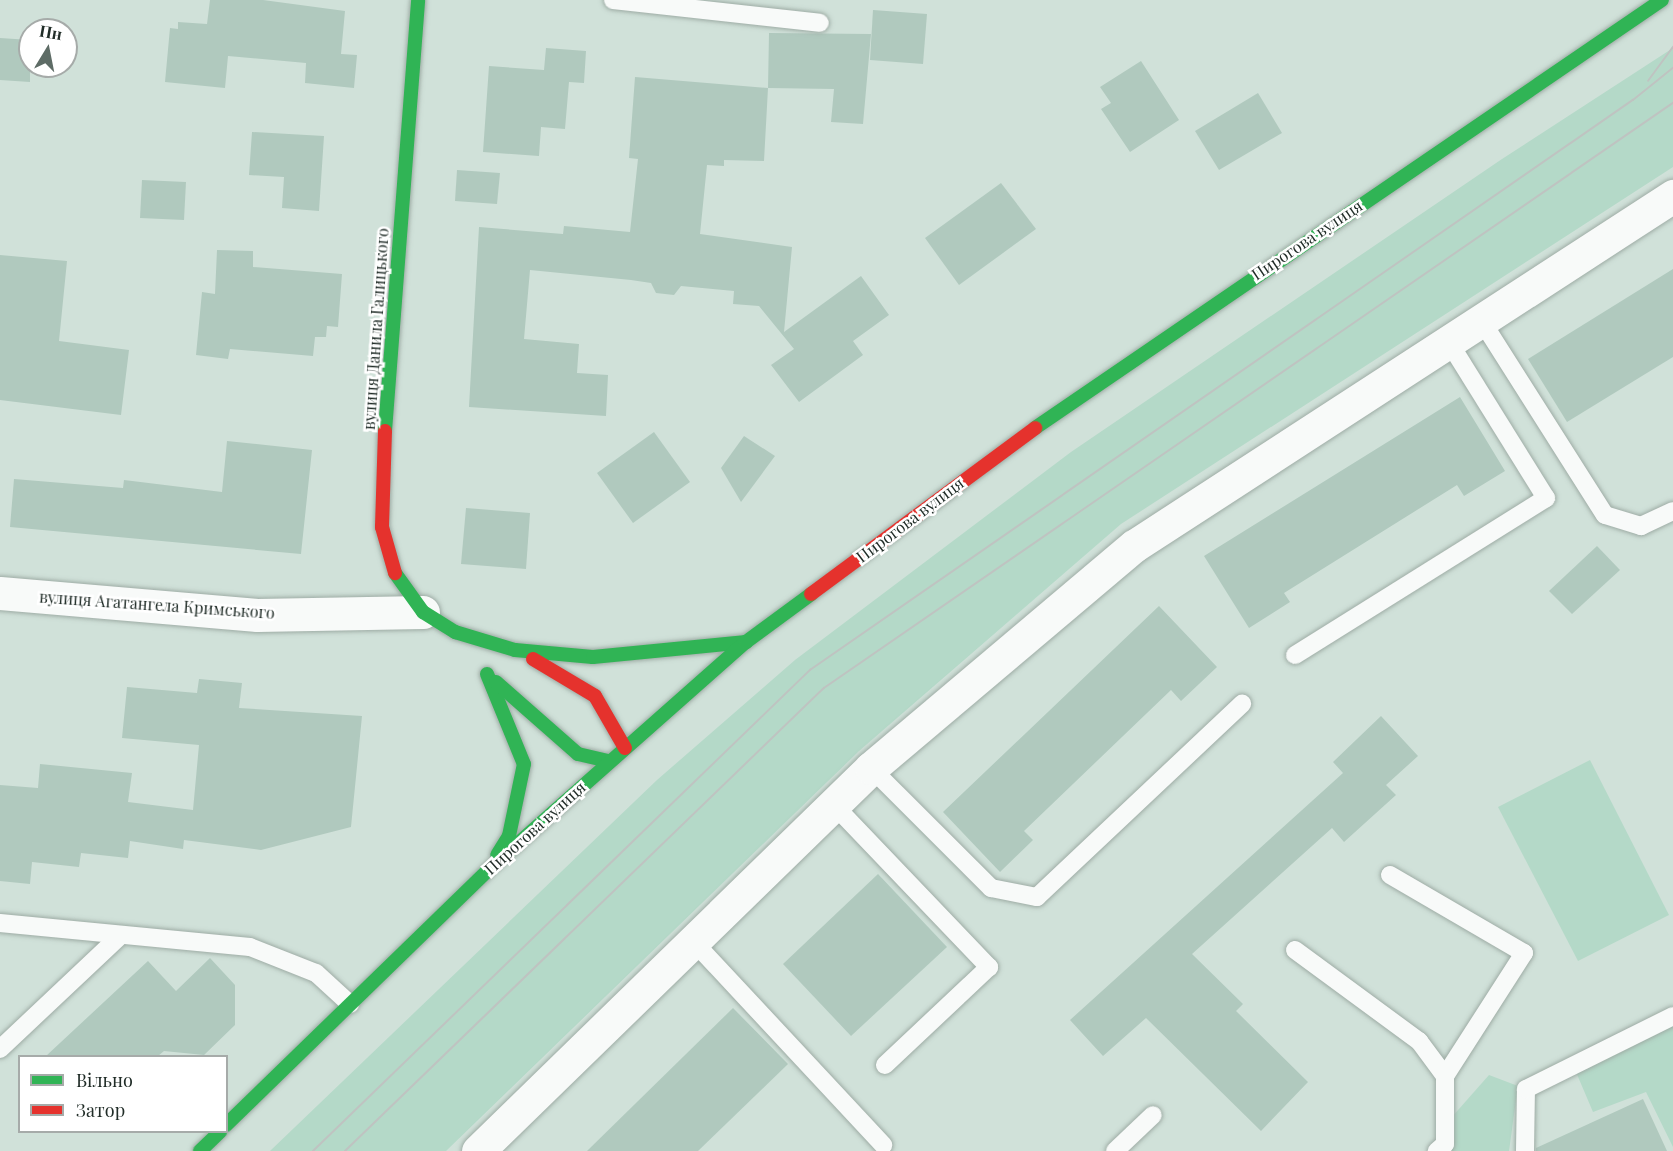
<!DOCTYPE html>
<html>
<head>
<meta charset="utf-8">
<style>
	body { margin:0 }
	#map { position:relative; width:1673px; height:1151px; overflow:hidden; background:#d0e1d9; font-family:"Playfair Display",serif }
	div>[style] { position:absolute }
	[style*='--x'] { left:calc(var(--x)*1px); top:calc(var(--y)*1px); width:calc(var(--w)*1px); rotate:calc(var(--a)*1deg) }
	.green>* { inset:0; background:#b4d9c8 }
	.building>* { inset:0; background:#b0c9be }
	.roads { filter:drop-shadow(0 0 2px #9eaca5) drop-shadow(0 0 2px #9eaca5) }
	.lane>* { height:18px; margin:-9px; padding:0 9px; transform-origin:9px; border-radius:9px; background:#f8faf9 }
	.street>* { height:33px; margin:-16.5px; padding:0 16.5px; transform-origin:16.5px; border-radius:16.5px; background:#f8faf9 }
	.fast>* { height:14px; margin:-7px; padding:0 7px; transform-origin:7px; border-radius:7px; background:#30b455 }
	.jam>* { height:14px; margin:-7px; padding:0 7px; transform-origin:7px; border-radius:7px; background:#e5322d }
	.tram>* { height:1.5px; margin:-0.75px; padding:0 0.75px; transform-origin:0.75px; border-radius:0.75px; background:#bfc3c1 }
	span { translate:-50% -50%; white-space:nowrap; text-align:center; line-height:1.15; -webkit-text-stroke:5px #fff; paint-order:stroke }
	.street-label { font-size:16px; color:#212d28 }
	.legend { position:absolute; left:18px; top:1055px; width:210px; height:78px; box-sizing:border-box; background:#fff; border:2px solid #a6aba9; margin:0; padding:8px 10px; list-style:none; font-size:18px; color:#212d28 }
	.legend li { display:flex; align-items:center; gap:12px; height:30px }
	.legend b { width:30px; border:2px solid #a6aba9 }
	.north { position:absolute; left:18px; top:18px; width:60px; height:60px; box-sizing:border-box; background:#fff; border:2px solid #a6aba9; border-radius:50%; rotate:10deg; font-size:16px; font-weight:700; line-height:24px; text-align:center; color:#212d28 }
	.north::after { content:''; display:block; margin:auto; width:21px; height:27px; background:#5e6c66; clip-path:polygon(50% 0,100% 100%,50% 72%,0 100%) }
</style>
</head>
<body>
<div id="map">
	<div class="green">
		<div style="clip-path:polygon(1673px 48px,1673px 167px,1121px 524px,859px 751px,446px 1151px,270px 1151px,657px 780px,795px 660px,1071px 452px,1502px 159px)"></div>
		<div style="clip-path:polygon(1590px 760px,1669px 915px,1578px 961px,1498px 807px)"></div>
		<div style="clip-path:polygon(1673px 1016px,1673px 1147px,1646px 1092px,1593px 1112px,1573px 1065px)"></div>
		<div style="clip-path:polygon(1489px 1075px,1518px 1086px,1509px 1151px,1448px 1151px,1451px 1118px)"></div>
	</div>
	<div class="building">
		<div style="clip-path:polygon(210px 0,263px 0,345px 11px,341px 54px,357px 55px,354px 88px,305px 83px,306px 63px,228px 56px,225px 88px,165px 82px,170px 28px,178px 29px,178px 22px,207px 24px)"></div>
		<div style="clip-path:polygon(873px 10px,927px 14px,923px 64px,870px 60px)"></div>
		<div style="clip-path:polygon(769px 33px,871px 34px,863px 124px,831px 122px,834px 89px,768px 88px)"></div>
		<div style="clip-path:polygon(0 38px,30px 40px,30px 82px,0 80px)"></div>
		<div style="clip-path:polygon(546px 48px,586px 51px,584px 83px,569px 82px,565px 129px,541px 127px,539px 156px,483px 152px,489px 66px,544px 70px)"></div>
		<div style="clip-path:polygon(1141px 61px,1179px 120px,1130px 152px,1101px 109px,1111px 103px,1100px 87px)"></div>
		<div style="clip-path:polygon(635px 77px,768px 88px,764px 161px,724px 160px,724px 166px,707px 165px,700px 234px,792px 247px,784px 332px,861px 276px,889px 315px,853px 341px,863px 355px,799px 402px,771px 365px,794px 349px,759px 306px,733px 304px,734px 291px,681px 286px,674px 295px,656px 293px,651px 283px,631px 280px,530px 270px,524px 339px,579px 344px,577px 373px,608px 375px,606px 416px,469px 407px,479px 227px,563px 234px,564px 226px,630px 232px,638px 159px,629px 158px)"></div>
		<div style="clip-path:polygon(1258px 93px,1282px 133px,1219px 170px,1195px 131px)"></div>
		<div style="clip-path:polygon(252px 132px,324px 136px,319px 211px,282px 208px,284px 177px,249px 175px)"></div>
		<div style="clip-path:polygon(457px 170px,500px 173px,497px 204px,455px 201px)"></div>
		<div style="clip-path:polygon(142px 180px,186px 182px,184px 220px,140px 218px)"></div>
		<div style="clip-path:polygon(1001px 183px,1036px 229px,959px 285px,925px 238px)"></div>
		<div style="clip-path:polygon(217px 250px,253px 251px,253px 267px,342px 274px,338px 327px,327px 326px,326px 337px,315px 337px,313px 356px,230px 349px,228px 359px,196px 355px,202px 292px,215px 294px)"></div>
		<div style="clip-path:polygon(0 255px,67px 261px,59px 341px,129px 350px,121px 415px,0 400px)"></div>
		<div style="clip-path:polygon(1673px 269px,1673px 357px,1567px 422px,1528px 359px)"></div>
		<div style="clip-path:polygon(1460px 397px,1505px 471px,1464px 496px,1457px 485px,1284px 593px,1290px 602px,1249px 628px,1204px 556px)"></div>
		<div style="clip-path:polygon(654px 432px,690px 482px,633px 523px,597px 473px)"></div>
		<div style="clip-path:polygon(744px 436px,775px 456px,741px 502px,721px 468px)"></div>
		<div style="clip-path:polygon(227px 441px,312px 450px,301px 554px,10px 527px,14px 479px,123px 488px,124px 480px,222px 492px)"></div>
		<div style="clip-path:polygon(466px 508px,530px 513px,526px 569px,461px 564px)"></div>
		<div style="clip-path:polygon(1597px 546px,1620px 570px,1572px 614px,1549px 591px)"></div>
		<div style="clip-path:polygon(1159px 606px,1217px 667px,1181px 701px,1171px 690px,1024px 831px,1033px 840px,1000px 872px,943px 812px)"></div>
		<div style="clip-path:polygon(199px 679px,242px 683px,239px 708px,362px 716px,351px 827px,261px 850px,184px 840px,183px 849px,130px 841px,128px 858px,81px 853px,79px 867px,32px 862px,30px 884px,0 881px,0 785px,38px 788px,40px 764px,132px 773px,128px 802px,193px 810px,199px 745px,122px 738px,127px 687px,197px 693px)"></div>
		<div style="clip-path:polygon(1381px 716px,1418px 756px,1386px 785px,1396px 795px,1344px 842px,1332px 828px,1192px 954px,1243px 1004px,1236px 1011px,1308px 1082px,1261px 1131px,1146px 1018px,1103px 1056px,1070px 1020px,1343px 773px,1333px 762px)"></div>
		<div style="clip-path:polygon(878px 874px,947px 947px,851px 1036px,783px 964px)"></div>
		<div style="clip-path:polygon(210px 958px,235px 985px,235px 1025px,204px 1055px,164px 1051px,158px 1056px,46px 1056px,148px 961px,176px 991px)"></div>
		<div style="clip-path:polygon(733px 1008px,788px 1064px,698px 1151px,587px 1151px)"></div>
		<div style="clip-path:polygon(1643px 1099px,1667px 1151px,1536px 1151px,1536px 1148px)"></div>
	</div>
	<div class="roads">
		<div class="lane">
			<div style="--x:613;--y:0;--w:208;--a:6.3"></div>
			<div style="--x:1483;--y:323;--w:227;--a:57.6"></div>
			<div style="--x:1605;--y:515;--w:38;--a:17"></div>
			<div style="--x:1641;--y:526;--w:35;--a:-25"></div>
			<div style="--x:1295;--y:655;--w:296;--a:-32"></div>
			<div style="--x:1546;--y:498;--w:181;--a:-121.9"></div>
			<div style="--x:871;--y:768;--w:170;--a:45"></div>
			<div style="--x:991;--y:888;--w:47;--a:11.1"></div>
			<div style="--x:1037;--y:897;--w:282;--a:-43.3"></div>
			<div style="--x:833;--y:804;--w:226;--a:46.3"></div>
			<div style="--x:989;--y:967;--w:143;--a:136.7"></div>
			<div style="--x:1390;--y:875;--w:155;--a:30.2"></div>
			<div style="--x:1524;--y:953;--w:146;--a:122.7"></div>
			<div style="--x:0;--y:923;--w:251;--a:5.5"></div>
			<div style="--x:250;--y:947;--w:71;--a:21.5"></div>
			<div style="--x:316;--y:973;--w:46;--a:42.4"></div>
			<div style="--x:693;--y:941;--w:279;--a:47"></div>
			<div style="--x:1295;--y:950;--w:154;--a:36.3"></div>
			<div style="--x:1419;--y:1041;--w:44;--a:53.4"></div>
			<div style="--x:1445;--y:1076;--w:68;--a:90"></div>
			<div style="--x:1445;--y:1144;--w:11;--a:139"></div>
			<div style="--x:0;--y:1049;--w:166;--a:-43.3"></div>
			<div style="--x:1115;--y:1151;--w:52;--a:-43.5"></div>
			<div style="--x:1525;--y:1151;--w:62;--a:-89.1"></div>
			<div style="--x:1526;--y:1089;--w:164;--a:-26.4"></div>
		</div>
		<div class="street">
			<div style="--x:0;--y:593;--w:258;--a:4.9"></div>
			<div style="--x:257;--y:615;--w:166;--a:-1"></div>
			<div style="--x:478;--y:1151;--w:549;--a:-44.26"></div>
			<div style="--x:871;--y:768;--w:344;--a:-40.2"></div>
			<div style="--x:1134;--y:546;--w:643;--a:-33"></div>
		</div>
		<div class="fast">
			<div style="--x:1035;--y:428;--w:759;--a:-34.32"></div>
			<div style="--x:385;--y:431;--w:432;--a:-85.6"></div>
			<div style="--x:395;--y:573;--w:48;--a:54.3"></div>
			<div style="--x:423;--y:612;--w:38;--a:32"></div>
			<div style="--x:455;--y:632;--w:63;--a:16.7"></div>
			<div style="--x:515;--y:650;--w:78;--a:5.1"></div>
			<div style="--x:593;--y:657;--w:154;--a:-5.6"></div>
			<div style="--x:487;--y:674;--w:97;--a:67.7"></div>
			<div style="--x:524;--y:764;--w:74;--a:101.8"></div>
			<div style="--x:509;--y:836;--w:22;--a:122"></div>
			<div style="--x:496;--y:682;--w:109;--a:41.3"></div>
			<div style="--x:578;--y:754;--w:32;--a:13"></div>
			<div style="--x:226;--y:1125;--w:366;--a:-44.2"></div>
			<div style="--x:488;--y:870;--w:344;--a:-41.5"></div>
			<div style="--x:746;--y:642;--w:81;--a:-36.4"></div>
			<div style="--x:200;--y:1151;--w:28;--a:-44"></div>
		</div>
		<div class="jam">
			<div style="--x:385;--y:431;--w:96;--a:91.8"></div>
			<div style="--x:382;--y:527;--w:48;--a:74.2"></div>
			<div style="--x:811;--y:594;--w:279;--a:-36.5"></div>
			<div style="--x:533;--y:659;--w:72;--a:30.8"></div>
			<div style="--x:595;--y:696;--w:60;--a:60"></div>
		</div>
	</div>
	<div class="tram">
		<div style="--x:1648;--y:81;--w:42;--a:-53.7"></div>
		<div style="--x:313;--y:1151;--w:692;--a:-44.06"></div>
		<div style="--x:810;--y:670;--w:1001;--a:-34.71"></div>
		<div style="--x:1633;--y:100;--w:51;--a:-38.7"></div>
		<div style="--x:345;--y:1151;--w:666;--a:-44.03"></div>
		<div style="--x:824;--y:688;--w:1031;--a:-34.57"></div>
	</div>
	<div class="street-label">
		<span style="left:1307px;top:240px;rotate:-34deg">Пирогова вулиця</span>
		<span style="left:376px;top:329px;rotate:-86deg">вулиця Данила Галицького</span>
		<span style="left:910px;top:520px;rotate:-37deg">Пирогова вулиця</span>
		<span style="left:157px;top:605px;rotate:4deg">вулиця Агатангела Кримського</span>
		<span style="left:535px;top:828px;rotate:-42deg">Пирогова вулиця</span>
	</div>
	<ul class="legend">
	<li><b style="height:8px;background:#30b455"></b>Вільно</li>
	<li><b style="height:8px;background:#e5322d"></b>Затор</li>
	</ul>
	<div class="north">Пн</div>
</div>
</body>
</html>
